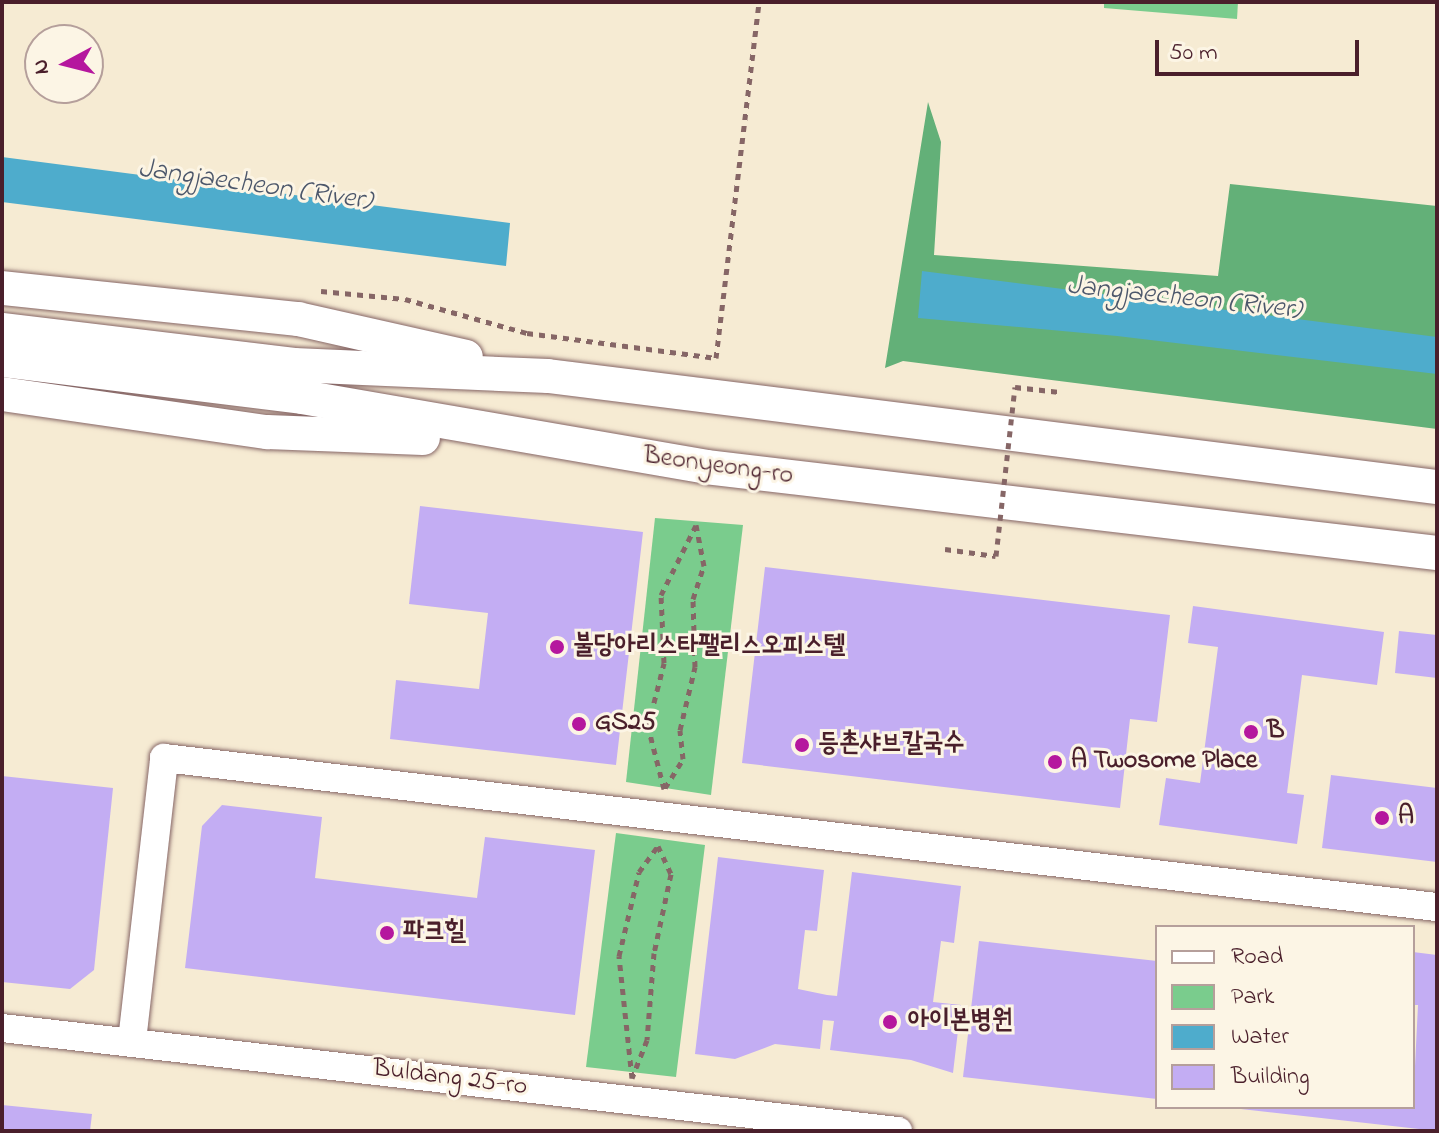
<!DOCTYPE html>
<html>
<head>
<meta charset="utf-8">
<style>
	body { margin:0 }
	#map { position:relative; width:1439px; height:1133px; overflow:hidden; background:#f6ebd3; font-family:"Indie Flower","Poor Story",sans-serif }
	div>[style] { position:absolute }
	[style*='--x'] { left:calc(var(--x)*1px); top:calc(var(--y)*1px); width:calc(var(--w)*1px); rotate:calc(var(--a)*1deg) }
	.green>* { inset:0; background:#7acc8d }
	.forest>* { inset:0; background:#63b078 }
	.water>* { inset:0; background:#4eaccc }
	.building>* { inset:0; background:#c3adf3 }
	.path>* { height:5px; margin-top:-2.5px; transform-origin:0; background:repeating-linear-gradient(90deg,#866666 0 6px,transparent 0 12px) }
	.roads { filter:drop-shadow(0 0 2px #866666) drop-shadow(0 0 2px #866666) }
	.minor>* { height:28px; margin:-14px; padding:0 14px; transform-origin:14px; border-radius:14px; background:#fff }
	.major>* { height:34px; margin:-17px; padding:0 17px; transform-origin:17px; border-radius:17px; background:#fff }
	.path-bridge>* { height:5px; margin-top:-2.5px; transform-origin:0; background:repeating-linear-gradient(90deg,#866666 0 6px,transparent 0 12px) }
	.dots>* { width:22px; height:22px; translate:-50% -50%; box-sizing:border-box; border:4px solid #fcf5e5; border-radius:50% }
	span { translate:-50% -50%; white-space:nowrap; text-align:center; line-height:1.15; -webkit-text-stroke:6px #fcf5e5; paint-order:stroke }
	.street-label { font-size:26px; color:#4a1f2b }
	.poi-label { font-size:26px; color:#4a1f2b; font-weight:700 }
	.left { translate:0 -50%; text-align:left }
	.water-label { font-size:28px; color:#4c576b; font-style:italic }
	.frame { position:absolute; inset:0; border:4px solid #4a1f2b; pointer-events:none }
	.legend { position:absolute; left:1155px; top:925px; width:260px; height:184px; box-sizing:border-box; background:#fcf5e5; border:2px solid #b59f9b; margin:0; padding:10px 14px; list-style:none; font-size:24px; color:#4a1f2b }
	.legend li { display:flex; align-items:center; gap:16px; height:40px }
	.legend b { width:40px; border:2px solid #b59f9b }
	.north { position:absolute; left:24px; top:24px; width:80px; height:80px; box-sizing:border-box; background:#fcf5e5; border:2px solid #b59f9b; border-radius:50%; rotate:263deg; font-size:22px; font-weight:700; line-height:32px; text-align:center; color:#4a1f2b }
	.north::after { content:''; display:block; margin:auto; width:28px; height:36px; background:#b5179e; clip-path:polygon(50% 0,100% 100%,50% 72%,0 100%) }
	.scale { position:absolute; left:1155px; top:40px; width:204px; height:36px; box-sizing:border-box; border:4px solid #4a1f2b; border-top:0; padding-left:10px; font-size:24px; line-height:28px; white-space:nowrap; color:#4a1f2b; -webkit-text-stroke:6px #fcf5e5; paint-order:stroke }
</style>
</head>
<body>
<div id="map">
	<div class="green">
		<div style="clip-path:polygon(1104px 2px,1238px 2px,1237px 19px,1104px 8px)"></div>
		<div style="clip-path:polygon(655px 518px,743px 525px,711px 795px,626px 782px)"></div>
		<div style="clip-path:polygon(616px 833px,705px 845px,676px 1077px,586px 1067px)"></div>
	</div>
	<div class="forest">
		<div style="clip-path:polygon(928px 102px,941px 142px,934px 255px,1218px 276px,1230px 184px,1437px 206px,1437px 429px,903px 361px,885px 368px)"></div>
	</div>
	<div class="water">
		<div style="clip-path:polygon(2px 157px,510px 223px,506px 266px,2px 202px)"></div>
		<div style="clip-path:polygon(922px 271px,1437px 337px,1437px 374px,1117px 336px,918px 318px)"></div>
	</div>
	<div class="building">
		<div style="clip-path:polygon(420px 506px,643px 532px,616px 765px,390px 739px,396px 680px,479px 689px,488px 613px,409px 604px)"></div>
		<div style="clip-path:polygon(765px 567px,1170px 615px,1157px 722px,1130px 719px,1120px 808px,742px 763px)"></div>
		<div style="clip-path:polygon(1193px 606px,1384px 632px,1377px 685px,1302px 675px,1287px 793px,1304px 795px,1297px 844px,1159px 825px,1166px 778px,1200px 783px,1218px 647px,1188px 643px)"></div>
		<div style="clip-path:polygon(1399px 631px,1437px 635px,1437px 678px,1395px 673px)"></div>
		<div style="clip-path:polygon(1331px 775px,1437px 788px,1437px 862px,1322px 848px)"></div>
		<div style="clip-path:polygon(2px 776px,113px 788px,94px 970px,70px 989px,2px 982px)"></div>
		<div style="clip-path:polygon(222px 805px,322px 817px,315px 878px,477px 898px,485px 837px,595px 850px,575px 1015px,185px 968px,202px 826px)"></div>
		<div style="clip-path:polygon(718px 857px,824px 870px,817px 931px,805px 930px,798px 989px,827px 995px,837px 996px,852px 872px,961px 886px,954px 943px,941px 941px,933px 1002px,961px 1005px,953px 1073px,911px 1060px,830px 1050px,834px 1021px,823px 1020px,820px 1049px,775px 1044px,735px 1059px,695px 1054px)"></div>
		<div style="clip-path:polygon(979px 941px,1157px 961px,1157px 1099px,963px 1077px)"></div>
		<div style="clip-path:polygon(1413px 952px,1437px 955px,1437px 1131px,1241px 1109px,1413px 1107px,1418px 1005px,1413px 1005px)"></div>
		<div style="clip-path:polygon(2px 1105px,92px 1114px,90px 1131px,2px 1131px)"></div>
	</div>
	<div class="path">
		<div style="--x:321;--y:291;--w:84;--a:5.4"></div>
		<div style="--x:405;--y:299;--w:127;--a:15.6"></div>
		<div style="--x:527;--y:333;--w:191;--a:7.5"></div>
		<div style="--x:716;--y:358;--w:359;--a:-83.1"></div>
		<div style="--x:1015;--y:387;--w:45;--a:6.3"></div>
		<div style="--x:945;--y:549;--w:51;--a:7.8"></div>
		<div style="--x:665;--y:788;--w:34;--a:-58"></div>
		<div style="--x:683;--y:759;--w:29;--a:-96"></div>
		<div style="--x:680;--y:730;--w:65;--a:-76.6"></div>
		<div style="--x:695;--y:667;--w:68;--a:-91.7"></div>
		<div style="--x:693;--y:599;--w:35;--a:-72"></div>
		<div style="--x:704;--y:566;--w:42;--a:-101"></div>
		<div style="--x:664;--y:789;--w:65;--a:-104.3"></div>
		<div style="--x:648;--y:726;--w:65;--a:-75.7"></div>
		<div style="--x:664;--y:663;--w:68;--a:-92.5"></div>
		<div style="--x:661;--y:595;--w:78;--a:-63.4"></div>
		<div style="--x:658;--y:846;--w:31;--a:65"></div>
		<div style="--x:671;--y:874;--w:81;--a:102.1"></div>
		<div style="--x:654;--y:953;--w:87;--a:94.6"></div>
		<div style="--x:647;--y:1040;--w:41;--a:111.5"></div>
		<div style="--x:632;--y:1078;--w:123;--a:-96.1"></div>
		<div style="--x:619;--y:956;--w:86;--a:-76.6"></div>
		<div style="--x:639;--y:872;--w:32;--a:-54"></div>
	</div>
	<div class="roads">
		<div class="minor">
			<div style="--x:2;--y:1028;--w:902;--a:6.56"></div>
			<div style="--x:132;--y:1041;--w:285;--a:-83.5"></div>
			<div style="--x:164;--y:758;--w:1282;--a:6.68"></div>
		</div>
		<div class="major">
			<div style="--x:2;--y:288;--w:298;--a:6"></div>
			<div style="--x:298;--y:319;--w:172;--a:12.7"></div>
			<div style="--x:2;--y:330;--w:294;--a:6.8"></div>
			<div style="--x:294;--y:365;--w:254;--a:2.5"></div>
			<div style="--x:548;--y:376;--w:896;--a:7.12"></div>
			<div style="--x:2;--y:360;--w:302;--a:7"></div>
			<div style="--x:302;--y:397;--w:410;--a:9.8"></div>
			<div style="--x:706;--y:467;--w:736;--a:6.71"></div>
			<div style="--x:2;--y:394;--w:268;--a:8.2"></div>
			<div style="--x:267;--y:432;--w:156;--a:2.2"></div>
		</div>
	</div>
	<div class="path-bridge">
		<div style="--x:996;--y:556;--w:170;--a:-83.6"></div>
	</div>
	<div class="dots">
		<div style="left:557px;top:647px;background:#b5179e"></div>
		<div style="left:579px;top:724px;background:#b5179e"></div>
		<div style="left:1251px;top:732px;background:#b5179e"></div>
		<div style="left:802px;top:745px;background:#b5179e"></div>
		<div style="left:1055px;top:762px;background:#b5179e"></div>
		<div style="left:1382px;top:818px;background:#b5179e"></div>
		<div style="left:387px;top:933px;background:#b5179e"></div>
		<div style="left:890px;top:1022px;background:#b5179e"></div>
	</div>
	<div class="street-label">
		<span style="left:718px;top:467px;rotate:8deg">Beonyeong-ro</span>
		<span style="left:450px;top:1079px;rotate:7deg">Buldang 25-ro</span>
	</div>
	<div class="poi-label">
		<span class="left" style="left:573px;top:647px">불당아리스타팰리스오피스텔</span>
		<span class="left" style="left:595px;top:724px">GS25</span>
		<span class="left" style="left:1267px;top:732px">B</span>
		<span class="left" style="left:818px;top:745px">등촌샤브칼국수</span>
		<span class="left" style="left:1071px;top:762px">A Twosome Place</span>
		<span class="left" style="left:1398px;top:818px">A</span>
		<span class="left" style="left:403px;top:933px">파크힐</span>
		<span class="left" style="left:908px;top:1022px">아이본병원</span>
	</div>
	<div class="water-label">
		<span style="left:255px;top:186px;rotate:8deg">Jangjaecheon (River)</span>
		<span style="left:1184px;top:299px;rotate:6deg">Jangjaecheon (River)</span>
	</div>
	<div class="frame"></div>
	<ul class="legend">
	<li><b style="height:10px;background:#fff"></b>Road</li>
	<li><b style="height:22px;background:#7acc8d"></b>Park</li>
	<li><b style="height:22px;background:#4eaccc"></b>Water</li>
	<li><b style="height:22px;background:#c3adf3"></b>Building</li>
	</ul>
	<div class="north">N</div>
	<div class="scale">50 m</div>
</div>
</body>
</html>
